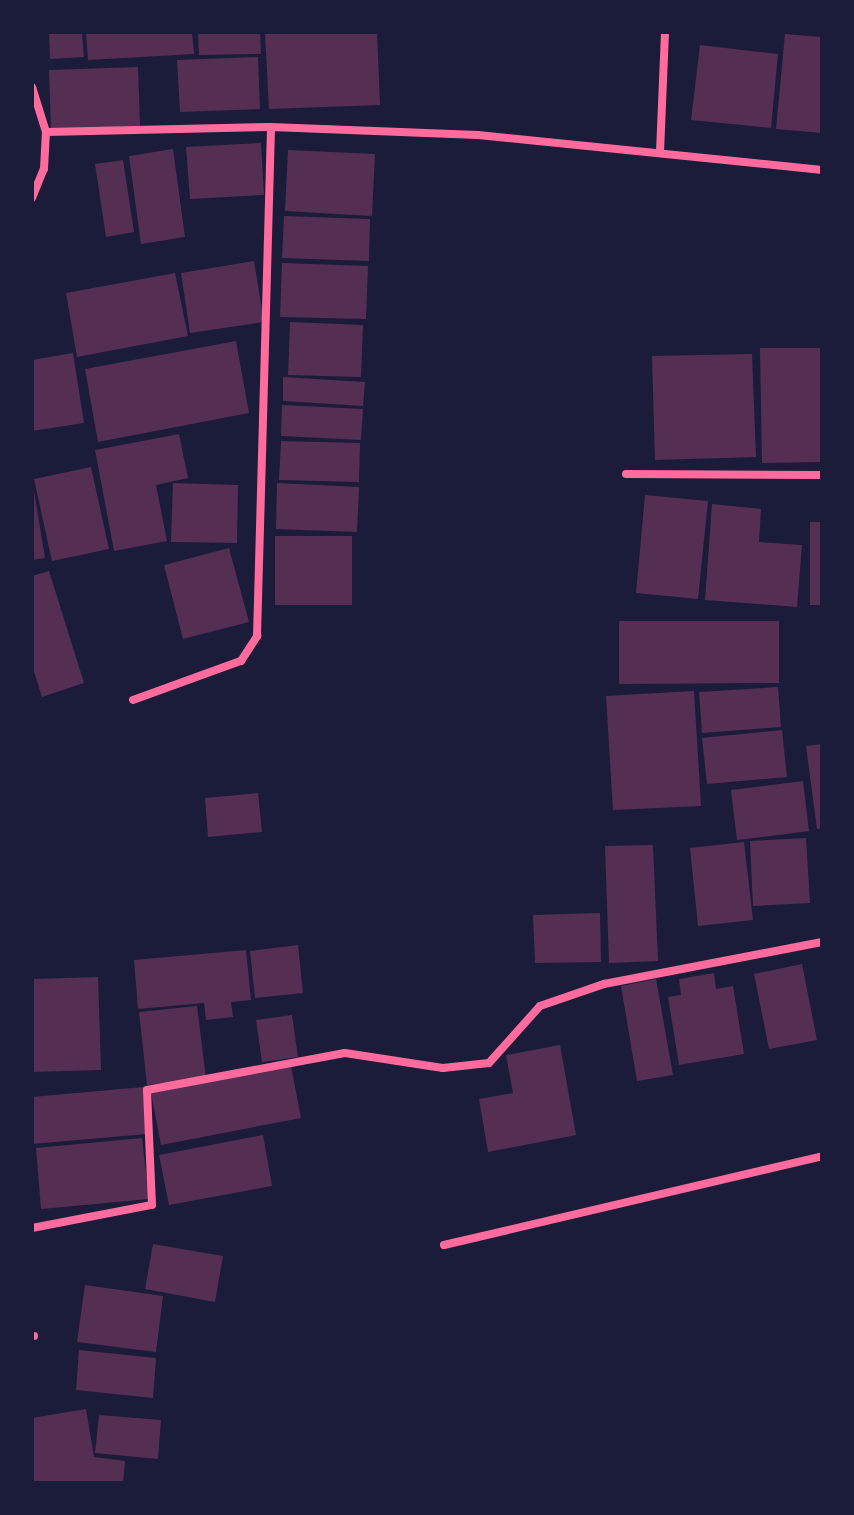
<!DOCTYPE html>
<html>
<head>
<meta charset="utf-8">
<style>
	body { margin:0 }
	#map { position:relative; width:854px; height:1515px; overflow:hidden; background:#1b1b3a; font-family:"Titillium Web",sans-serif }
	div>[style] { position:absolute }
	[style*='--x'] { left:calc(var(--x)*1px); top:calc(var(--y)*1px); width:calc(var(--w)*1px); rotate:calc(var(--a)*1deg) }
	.building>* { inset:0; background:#542f53 }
	.minor>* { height:8px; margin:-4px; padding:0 4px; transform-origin:4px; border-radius:4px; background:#ff6b9d }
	span { translate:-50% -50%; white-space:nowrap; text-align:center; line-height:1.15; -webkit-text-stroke:6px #1b1b3a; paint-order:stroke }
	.frame { position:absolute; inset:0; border:34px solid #1b1b3a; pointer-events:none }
</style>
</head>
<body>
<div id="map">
	<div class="building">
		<div style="clip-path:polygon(49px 32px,82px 32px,84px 57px,50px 59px)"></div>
		<div style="clip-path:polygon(86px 32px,192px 32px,194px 54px,88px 60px)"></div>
		<div style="clip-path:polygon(198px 32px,260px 32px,261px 54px,199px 55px)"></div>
		<div style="clip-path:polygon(377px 32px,380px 105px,269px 109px,265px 33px)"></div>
		<div style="clip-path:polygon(785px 34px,822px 37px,822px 133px,776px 129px)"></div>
		<div style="clip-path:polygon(700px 45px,778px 54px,771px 128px,691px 120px)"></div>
		<div style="clip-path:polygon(258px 57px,260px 109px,180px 112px,177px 60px)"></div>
		<div style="clip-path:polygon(138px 67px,140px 126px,51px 129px,49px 70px)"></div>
		<div style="clip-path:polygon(261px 143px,264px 195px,190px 199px,186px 147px)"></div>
		<div style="clip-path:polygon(173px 149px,185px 237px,141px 244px,129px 156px)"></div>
		<div style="clip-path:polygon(288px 150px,375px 154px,372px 216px,285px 211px)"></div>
		<div style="clip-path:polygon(123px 160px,134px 232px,106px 237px,95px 164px)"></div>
		<div style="clip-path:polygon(284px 216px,370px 219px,369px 261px,282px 258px)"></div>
		<div style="clip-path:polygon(254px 261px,264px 322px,190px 333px,181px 273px)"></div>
		<div style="clip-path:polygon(282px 263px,368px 266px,366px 319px,280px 317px)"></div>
		<div style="clip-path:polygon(175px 273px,188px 336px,77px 357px,66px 293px)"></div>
		<div style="clip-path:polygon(290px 322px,363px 325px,361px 377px,288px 375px)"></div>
		<div style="clip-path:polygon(236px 341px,249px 413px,98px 442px,85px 369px)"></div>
		<div style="clip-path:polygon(760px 348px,822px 348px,822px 462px,762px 463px)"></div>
		<div style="clip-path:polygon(73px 353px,84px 423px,32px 431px,32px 360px)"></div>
		<div style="clip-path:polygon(752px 354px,756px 457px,655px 460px,652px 356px)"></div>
		<div style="clip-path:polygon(283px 377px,365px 382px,363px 406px,283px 401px)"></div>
		<div style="clip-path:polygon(282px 405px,363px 409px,361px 440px,281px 436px)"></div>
		<div style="clip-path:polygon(179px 434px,188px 478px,156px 485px,167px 541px,114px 551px,95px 450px)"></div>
		<div style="clip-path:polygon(281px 441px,360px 443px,359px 482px,279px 480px)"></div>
		<div style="clip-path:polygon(91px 467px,109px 549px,52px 561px,34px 479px)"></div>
		<div style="clip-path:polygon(173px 483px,238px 485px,237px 543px,171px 542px)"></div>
		<div style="clip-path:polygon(277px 483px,359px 487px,357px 532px,276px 529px)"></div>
		<div style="clip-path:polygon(34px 491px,45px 558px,32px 560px,32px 492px)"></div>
		<div style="clip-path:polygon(645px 495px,708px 501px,698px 599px,636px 593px)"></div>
		<div style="clip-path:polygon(712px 504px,761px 509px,759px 542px,802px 545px,797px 607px,705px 600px)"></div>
		<div style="clip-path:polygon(810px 522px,822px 522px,822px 605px,810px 605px)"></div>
		<div style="clip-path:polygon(275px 536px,352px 536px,352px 605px,275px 605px)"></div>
		<div style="clip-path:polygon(229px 548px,249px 622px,183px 639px,164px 565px)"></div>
		<div style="clip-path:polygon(49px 571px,84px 683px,42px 697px,32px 665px,32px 576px)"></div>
		<div style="clip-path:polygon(619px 621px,779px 621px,779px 683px,619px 684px)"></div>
		<div style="clip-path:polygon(778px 687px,781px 727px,702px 733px,699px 692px)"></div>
		<div style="clip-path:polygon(694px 691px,701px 806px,613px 810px,606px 696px)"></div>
		<div style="clip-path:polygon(782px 730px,787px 777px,707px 784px,702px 738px)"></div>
		<div style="clip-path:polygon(822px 744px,822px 829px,817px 829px,806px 746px)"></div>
		<div style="clip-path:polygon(803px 781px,809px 831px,737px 840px,731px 790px)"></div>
		<div style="clip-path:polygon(258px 793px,262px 832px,208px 837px,205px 798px)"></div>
		<div style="clip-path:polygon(806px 838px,810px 903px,753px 906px,750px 841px)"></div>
		<div style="clip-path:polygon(744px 842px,753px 920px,698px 926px,690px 848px)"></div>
		<div style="clip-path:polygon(653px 845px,658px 961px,609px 963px,605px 846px)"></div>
		<div style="clip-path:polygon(600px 913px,601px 962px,535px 963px,533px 915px)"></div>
		<div style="clip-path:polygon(298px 945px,303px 993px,255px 998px,250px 951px)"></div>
		<div style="clip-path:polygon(246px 950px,251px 1000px,231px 1002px,233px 1017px,206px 1020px,204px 1003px,138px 1009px,134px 960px)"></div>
		<div style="clip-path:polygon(802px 964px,817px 1040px,769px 1049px,754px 974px)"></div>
		<div style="clip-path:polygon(714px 973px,716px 989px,733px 986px,744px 1054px,679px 1065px,668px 997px,681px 995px,679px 979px)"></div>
		<div style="clip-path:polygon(98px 977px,101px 1070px,32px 1072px,32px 979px)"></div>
		<div style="clip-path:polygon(656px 979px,673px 1075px,637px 1081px,621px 986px)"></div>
		<div style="clip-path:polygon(197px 1006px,206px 1078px,147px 1085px,139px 1012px)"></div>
		<div style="clip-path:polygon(292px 1015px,298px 1057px,262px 1062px,256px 1020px)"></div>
		<div style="clip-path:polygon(560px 1045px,576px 1135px,488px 1152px,479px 1099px,513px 1093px,506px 1055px)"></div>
		<div style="clip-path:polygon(291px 1066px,301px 1118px,161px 1145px,151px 1093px)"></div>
		<div style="clip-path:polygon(143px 1087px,147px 1134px,32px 1144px,32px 1097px)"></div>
		<div style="clip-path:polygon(263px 1135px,272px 1186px,169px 1205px,159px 1155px)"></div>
		<div style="clip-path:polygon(142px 1138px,149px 1199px,41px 1209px,36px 1148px)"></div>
		<div style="clip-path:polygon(153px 1244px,223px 1256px,215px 1302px,145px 1289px)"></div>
		<div style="clip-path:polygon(85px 1285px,163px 1296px,156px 1352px,77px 1342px)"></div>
		<div style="clip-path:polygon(79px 1350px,156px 1358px,153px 1398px,76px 1390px)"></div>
		<div style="clip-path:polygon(86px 1409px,94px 1457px,125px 1461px,123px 1483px,32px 1483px,32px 1418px)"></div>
		<div style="clip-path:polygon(99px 1415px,161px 1420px,158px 1459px,95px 1453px)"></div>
	</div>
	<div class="minor">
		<div style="--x:32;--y:87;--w:47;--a:72.7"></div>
		<div style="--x:660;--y:152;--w:120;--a:-87.6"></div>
		<div style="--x:32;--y:198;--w:31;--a:-68"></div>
		<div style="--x:44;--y:169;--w:37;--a:-87"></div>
		<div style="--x:46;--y:132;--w:225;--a:-1.3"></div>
		<div style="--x:271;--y:127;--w:207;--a:2.2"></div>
		<div style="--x:478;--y:135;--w:346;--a:5.8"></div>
		<div style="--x:626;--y:474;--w:196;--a:0.3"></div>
		<div style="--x:133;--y:700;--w:115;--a:-19.9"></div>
		<div style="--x:241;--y:661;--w:30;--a:-57"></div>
		<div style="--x:257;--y:636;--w:509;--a:-88.42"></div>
		<div style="--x:32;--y:1228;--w:122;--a:-10.9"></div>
		<div style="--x:152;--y:1205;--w:115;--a:-92.5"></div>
		<div style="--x:147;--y:1090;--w:201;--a:-10.6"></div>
		<div style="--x:345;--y:1053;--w:99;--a:8.7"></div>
		<div style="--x:443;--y:1068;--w:46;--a:-6.2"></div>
		<div style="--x:489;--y:1063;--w:76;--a:-48.2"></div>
		<div style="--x:540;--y:1006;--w:68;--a:-19"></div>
		<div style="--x:604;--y:984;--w:222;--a:-10.9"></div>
		<div style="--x:444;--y:1245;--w:388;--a:-13.2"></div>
		<div style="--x:32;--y:1336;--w:2;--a:0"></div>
	</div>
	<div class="frame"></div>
</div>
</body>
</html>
